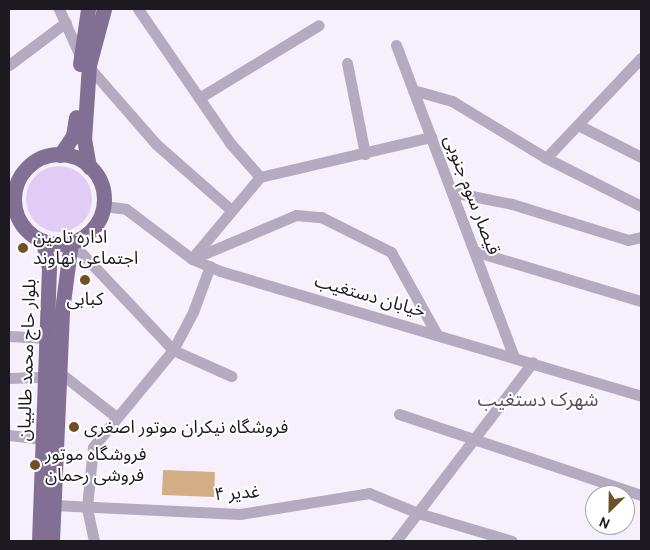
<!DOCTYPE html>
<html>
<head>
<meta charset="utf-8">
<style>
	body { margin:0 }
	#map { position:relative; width:650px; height:550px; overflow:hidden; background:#f6f0fc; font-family:Cabin,"Noto Sans Arabic",sans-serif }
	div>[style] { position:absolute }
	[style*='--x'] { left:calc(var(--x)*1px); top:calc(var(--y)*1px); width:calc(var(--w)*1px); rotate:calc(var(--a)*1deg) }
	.green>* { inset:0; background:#e1ccf6 }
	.round { border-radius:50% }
	.building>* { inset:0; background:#d3ae84 }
	.minor>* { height:11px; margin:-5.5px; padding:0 5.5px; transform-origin:5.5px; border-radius:5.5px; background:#b5abc0 }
	.major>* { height:15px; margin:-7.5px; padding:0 7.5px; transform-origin:7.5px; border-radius:7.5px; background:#826f94 }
	.major>.ring { margin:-7.5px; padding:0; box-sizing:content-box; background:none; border:15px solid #826f94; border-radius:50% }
	.dots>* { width:14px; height:14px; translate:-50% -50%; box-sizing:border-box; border:2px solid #fff; border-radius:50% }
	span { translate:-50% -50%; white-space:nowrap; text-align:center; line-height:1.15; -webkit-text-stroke:4px #fff; paint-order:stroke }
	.street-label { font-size:18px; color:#1d1921 }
	.poi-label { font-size:18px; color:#1d1921 }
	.left { translate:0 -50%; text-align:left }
	.neighbourhood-label { font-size:19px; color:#574f60 }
	.frame { position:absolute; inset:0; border:10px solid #1d1921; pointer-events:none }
	.north { position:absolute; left:585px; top:485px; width:50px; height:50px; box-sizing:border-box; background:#fff; border:1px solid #a5a3a6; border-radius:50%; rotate:203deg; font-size:14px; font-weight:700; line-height:20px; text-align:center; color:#1d1921 }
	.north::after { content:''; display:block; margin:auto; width:18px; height:22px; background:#6f4f25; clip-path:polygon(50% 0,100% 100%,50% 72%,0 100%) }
</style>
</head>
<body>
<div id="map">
	<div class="green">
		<div class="round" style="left:26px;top:166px;width:66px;height:66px"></div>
	</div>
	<div class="building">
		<div style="clip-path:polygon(163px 470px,215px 472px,214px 497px,162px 495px)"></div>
	</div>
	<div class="minor">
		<div style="--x:59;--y:9;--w:54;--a:65.8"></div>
		<div style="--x:81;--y:58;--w:114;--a:48.9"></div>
		<div style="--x:156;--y:144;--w:98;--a:41.3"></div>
		<div style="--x:138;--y:9;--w:163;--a:55.5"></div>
		<div style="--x:230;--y:143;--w:45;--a:48.6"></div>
		<div style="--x:396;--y:45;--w:334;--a:69.3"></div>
		<div style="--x:347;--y:63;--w:93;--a:78.8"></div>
		<div style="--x:9;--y:65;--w:71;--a:-37"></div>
		<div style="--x:413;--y:90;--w:41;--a:15.8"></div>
		<div style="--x:452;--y:101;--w:110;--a:31.2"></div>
		<div style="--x:546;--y:158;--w:106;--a:26.8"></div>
		<div style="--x:199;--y:98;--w:140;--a:-31.3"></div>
		<div style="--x:580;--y:126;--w:68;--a:26.9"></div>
		<div style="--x:546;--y:158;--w:138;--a:-46.5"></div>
		<div style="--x:452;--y:192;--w:61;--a:11.3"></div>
		<div style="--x:512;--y:204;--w:121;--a:17.2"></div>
		<div style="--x:628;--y:240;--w:13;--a:-13"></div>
		<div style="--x:103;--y:206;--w:23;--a:7"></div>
		<div style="--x:126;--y:209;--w:83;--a:37.1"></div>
		<div style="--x:192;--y:259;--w:30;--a:23"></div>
		<div style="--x:220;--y:271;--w:439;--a:16.5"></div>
		<div style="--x:71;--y:242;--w:149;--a:46.6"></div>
		<div style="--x:173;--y:350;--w:64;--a:24.1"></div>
		<div style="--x:474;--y:251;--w:174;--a:16.7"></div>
		<div style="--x:193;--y:257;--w:104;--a:-50.1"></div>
		<div style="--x:260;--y:177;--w:176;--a:-13.2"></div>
		<div style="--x:192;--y:259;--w:113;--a:-22.9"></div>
		<div style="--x:296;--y:215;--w:25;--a:5"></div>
		<div style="--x:321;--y:217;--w:78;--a:26.6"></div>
		<div style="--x:391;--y:252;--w:93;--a:60.9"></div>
		<div style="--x:9;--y:336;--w:38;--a:3"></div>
		<div style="--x:59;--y:372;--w:71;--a:38.2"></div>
		<div style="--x:9;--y:378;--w:36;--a:-2"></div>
		<div style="--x:399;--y:414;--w:255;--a:18.5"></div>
		<div style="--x:9;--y:435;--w:34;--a:7"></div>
		<div style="--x:54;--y:505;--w:186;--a:2.8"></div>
		<div style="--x:240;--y:514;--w:131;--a:-9.2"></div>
		<div style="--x:369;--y:493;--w:53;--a:22.2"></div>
		<div style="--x:418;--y:513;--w:98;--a:16.6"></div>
		<div style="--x:94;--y:541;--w:35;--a:-102"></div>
		<div style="--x:87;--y:507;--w:60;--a:-84.3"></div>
		<div style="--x:93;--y:447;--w:126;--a:-50.5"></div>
		<div style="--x:173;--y:350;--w:43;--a:-62.2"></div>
		<div style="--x:193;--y:312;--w:49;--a:-69.7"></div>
		<div style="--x:396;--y:541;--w:225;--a:-52.6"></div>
	</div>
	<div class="major">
		<div style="--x:80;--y:64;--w:56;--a:-81.7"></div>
		<div class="ring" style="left:14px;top:154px;width:75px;height:75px"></div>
		<div style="--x:60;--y:155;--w:23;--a:-56"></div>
		<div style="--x:73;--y:136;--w:19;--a:-81"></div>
		<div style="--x:89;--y:167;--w:27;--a:-100"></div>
		<div style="--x:84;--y:140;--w:75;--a:-86.2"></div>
		<div style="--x:89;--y:65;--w:58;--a:-75"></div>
		<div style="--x:39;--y:541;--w:273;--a:-87.9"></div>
		<div style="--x:49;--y:268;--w:28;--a:-103"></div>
		<div style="--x:52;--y:541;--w:231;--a:-87.5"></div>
		<div style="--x:62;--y:310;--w:69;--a:-82.5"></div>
	</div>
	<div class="dots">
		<div style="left:23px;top:248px;background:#6f4f25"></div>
		<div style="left:85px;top:280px;background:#6f4f25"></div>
		<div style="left:74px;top:427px;background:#6f4f25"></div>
		<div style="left:35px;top:465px;background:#6f4f25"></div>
	</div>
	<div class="street-label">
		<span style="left:472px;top:195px;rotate:69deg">قیصار سوم جنوبی</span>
		<span style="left:370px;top:296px;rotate:16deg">خیابان دستغیب</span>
		<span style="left:27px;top:360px;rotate:-88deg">بلوار حاج محمد طالبیان</span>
		<span style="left:237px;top:493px;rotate:-4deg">غدیر ۴</span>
	</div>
	<div class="poi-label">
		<span class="left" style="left:33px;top:248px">اداره تامین<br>اجتماعی نهاوند</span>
		<span style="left:85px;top:299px">کبابی</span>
		<span class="left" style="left:84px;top:427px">فروشگاه نیکران موتور اصغری</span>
		<span class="left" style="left:45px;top:465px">فروشگاه موتور<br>فروشی رحمان</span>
	</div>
	<div class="neighbourhood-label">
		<span style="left:538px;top:400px">شهرک دستغیب</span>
	</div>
	<div class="frame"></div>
	<div class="north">N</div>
</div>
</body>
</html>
